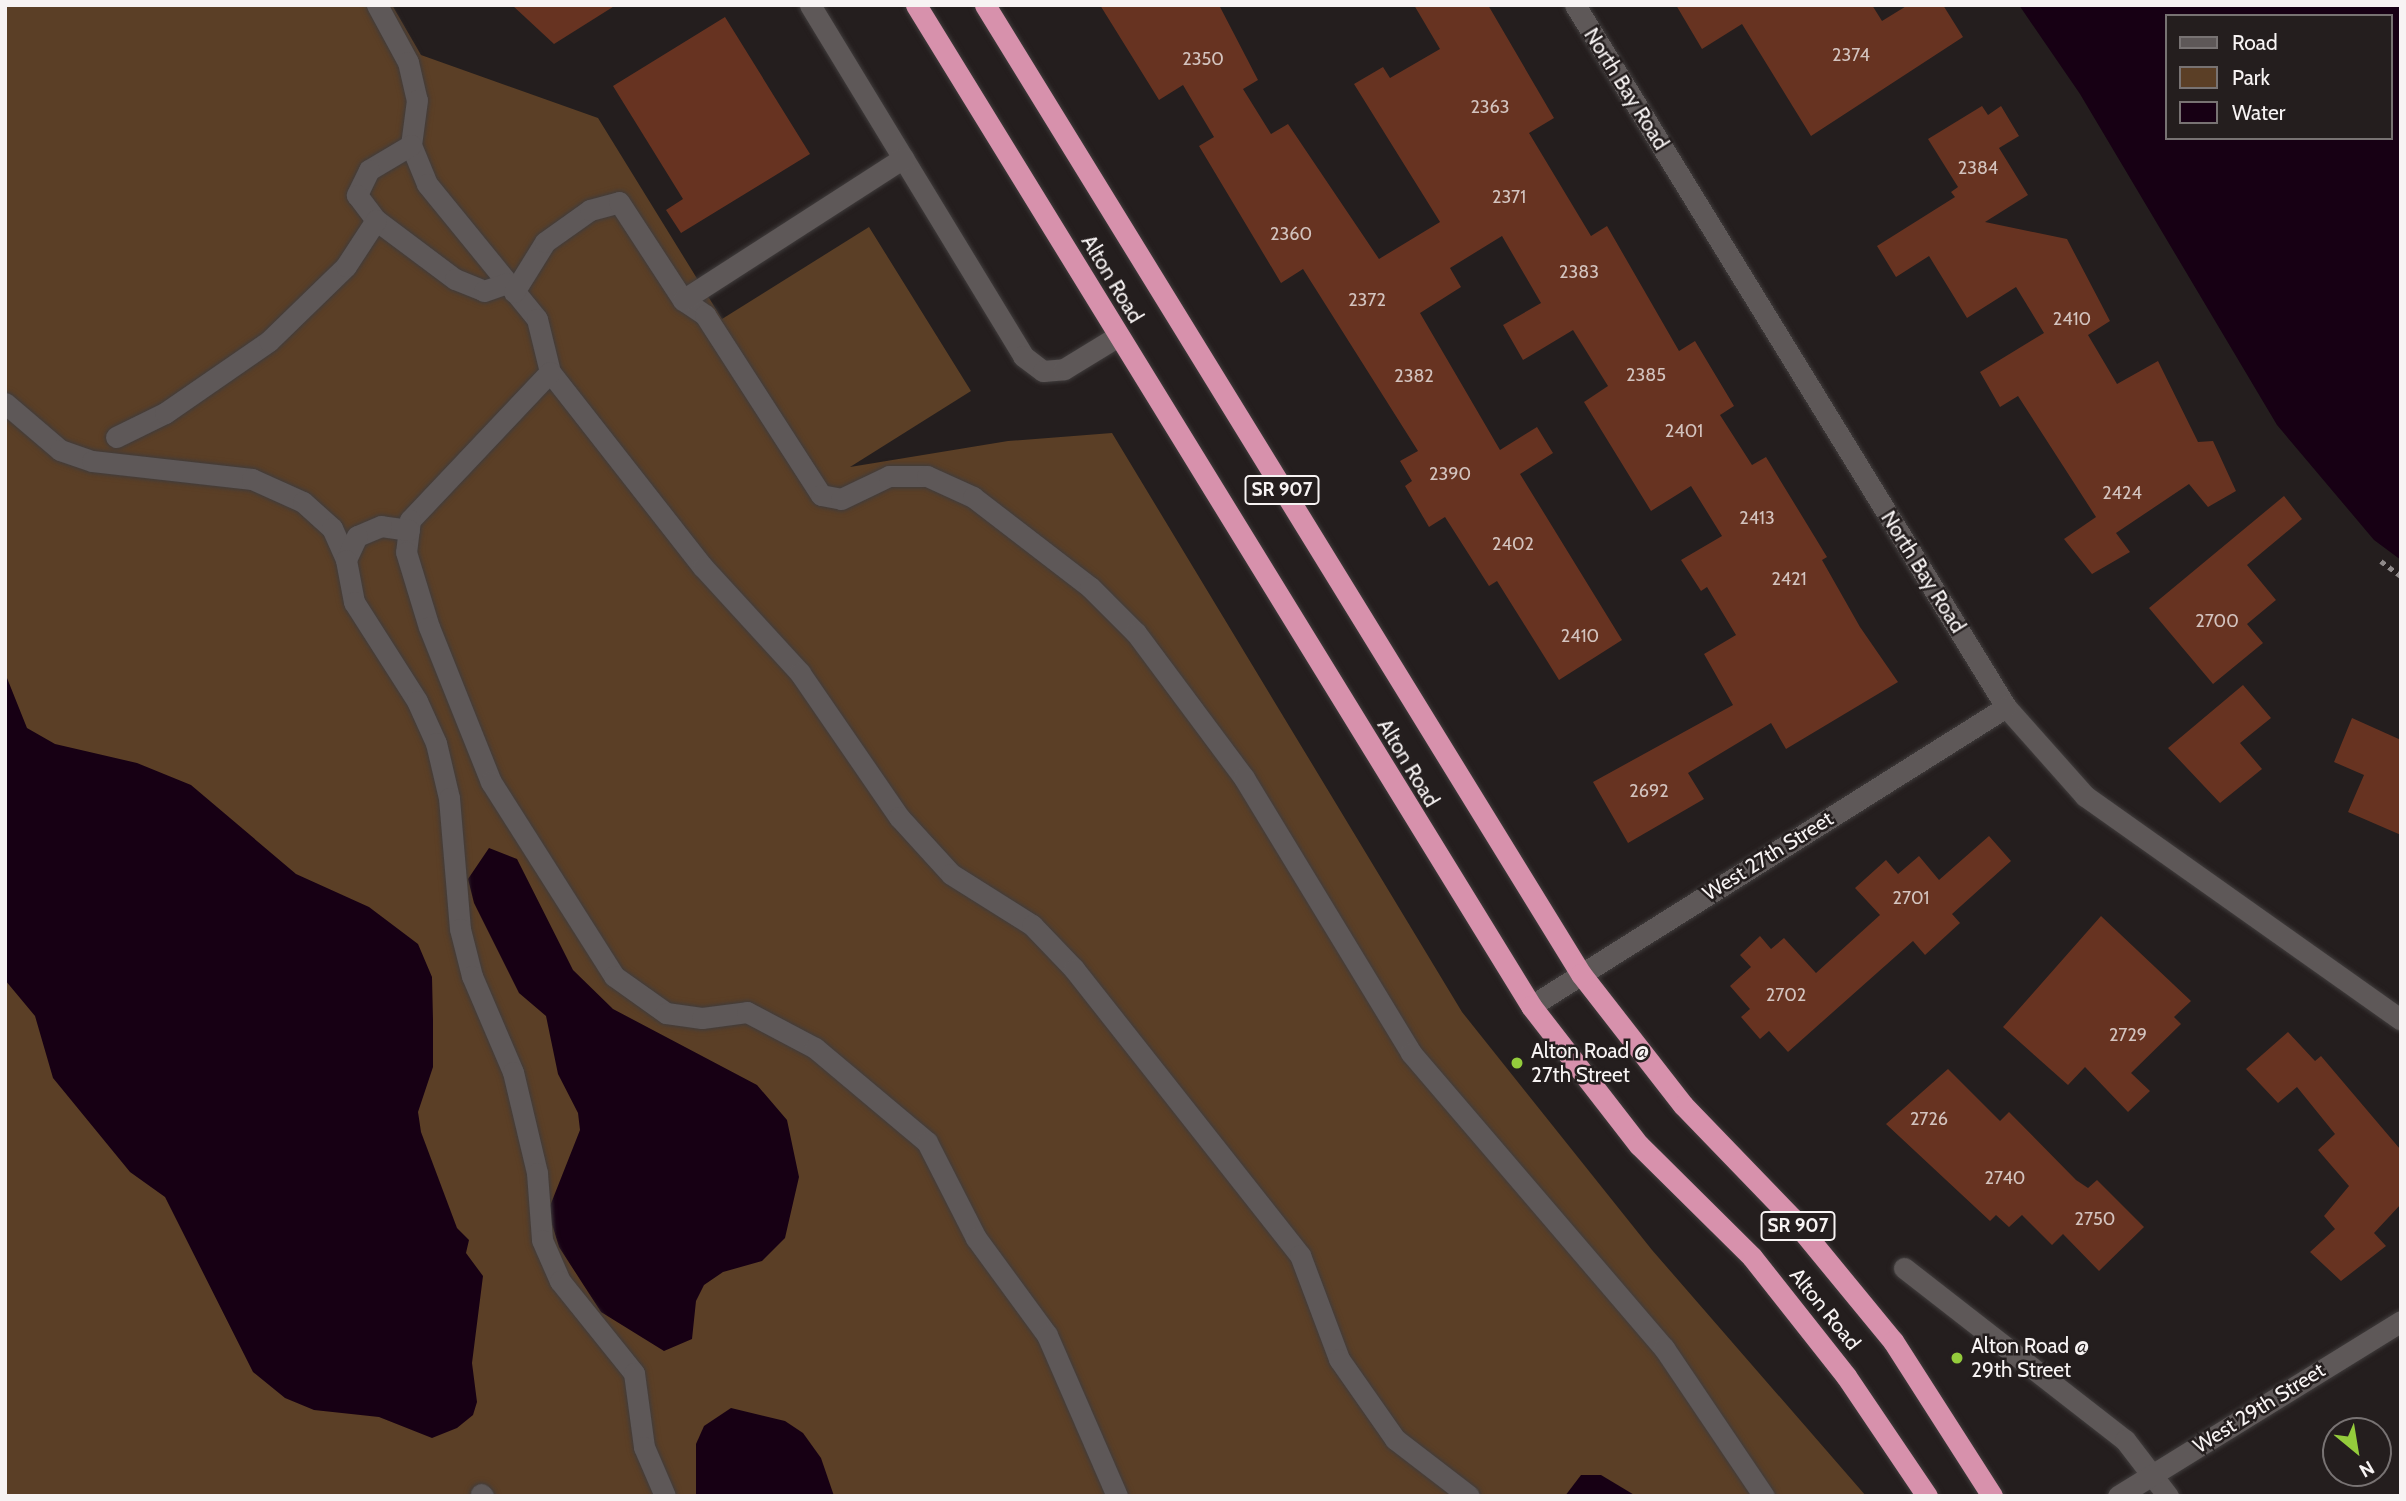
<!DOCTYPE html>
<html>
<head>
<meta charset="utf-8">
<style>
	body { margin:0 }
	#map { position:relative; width:2406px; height:1501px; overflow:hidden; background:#241e1e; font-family:Cabin,sans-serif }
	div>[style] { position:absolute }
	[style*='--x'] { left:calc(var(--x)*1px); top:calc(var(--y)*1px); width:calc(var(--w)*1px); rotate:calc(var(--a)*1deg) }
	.green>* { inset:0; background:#5b3f26 }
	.water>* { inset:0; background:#170014 }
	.building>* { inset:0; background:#673321 }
	.path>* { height:4.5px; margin-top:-2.25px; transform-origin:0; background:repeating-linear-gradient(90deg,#8f8a8a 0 5px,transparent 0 10px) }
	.roads { filter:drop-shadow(0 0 2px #403c3c) drop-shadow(0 0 2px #403c3c) }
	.minor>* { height:21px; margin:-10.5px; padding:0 10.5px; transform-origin:10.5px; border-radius:10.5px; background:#5e5858 }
	.highway>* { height:21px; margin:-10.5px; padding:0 10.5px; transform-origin:10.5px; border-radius:10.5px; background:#d791ac }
	.dots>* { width:19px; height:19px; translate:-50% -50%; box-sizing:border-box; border:4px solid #241e1e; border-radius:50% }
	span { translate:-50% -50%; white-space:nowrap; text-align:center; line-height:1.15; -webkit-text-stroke:5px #241e1e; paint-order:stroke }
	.number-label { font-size:18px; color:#d3c3be }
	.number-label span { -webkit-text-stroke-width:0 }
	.shield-label span { padding:2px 5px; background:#241e1e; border:2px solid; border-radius:5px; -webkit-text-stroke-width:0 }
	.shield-label { font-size:19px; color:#f7f3f3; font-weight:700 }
	.street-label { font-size:21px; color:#f7f3f3 }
	.poi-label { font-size:21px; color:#f7f3f3 }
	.left { translate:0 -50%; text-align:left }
	.frame { position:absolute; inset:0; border:7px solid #f7f3f3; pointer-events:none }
	.legend { position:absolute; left:2165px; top:14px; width:228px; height:126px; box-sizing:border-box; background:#241e1e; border:2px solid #787373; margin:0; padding:9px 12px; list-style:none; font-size:21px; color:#f7f3f3 }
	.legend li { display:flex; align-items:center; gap:14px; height:35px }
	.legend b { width:35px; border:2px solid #787373 }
	.north { position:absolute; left:2322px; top:1417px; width:70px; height:70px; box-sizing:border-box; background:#241e1e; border:2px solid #787373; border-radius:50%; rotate:150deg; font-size:19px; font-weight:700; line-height:28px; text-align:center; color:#f7f3f3 }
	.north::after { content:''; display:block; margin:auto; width:24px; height:32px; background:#94cc3c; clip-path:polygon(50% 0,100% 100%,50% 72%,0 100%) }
</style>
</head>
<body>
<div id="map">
	<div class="green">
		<div style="clip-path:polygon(5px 5px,392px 5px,421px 55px,598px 118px,722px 319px,869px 227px,971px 391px,850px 467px,1008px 441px,1112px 433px,1462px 1012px,1652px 1250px,1866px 1496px,5px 1496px)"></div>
	</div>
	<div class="water">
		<div style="clip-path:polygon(evenodd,2019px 5px,2401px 5px,2401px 560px,2374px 540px,2277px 425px,2080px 94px,2019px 5px,2166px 16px,2390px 16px,2390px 138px,2166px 138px,2166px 16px)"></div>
		<div style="clip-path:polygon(5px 673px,27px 728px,55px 744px,137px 763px,191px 785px,296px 874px,369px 907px,418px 944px,432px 977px,433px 1020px,433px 1067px,418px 1112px,421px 1132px,457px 1228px,469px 1240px,466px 1253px,483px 1276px,472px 1363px,477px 1402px,473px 1415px,457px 1428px,432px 1438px,379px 1417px,314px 1410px,285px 1398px,253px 1372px,165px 1197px,130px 1172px,53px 1078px,35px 1016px,5px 980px)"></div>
		<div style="clip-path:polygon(489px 848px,517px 859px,573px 970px,613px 1009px,757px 1085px,787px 1120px,799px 1177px,785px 1238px,762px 1261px,723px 1272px,704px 1285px,696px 1301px,692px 1339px,664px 1351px,601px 1312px,559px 1247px,548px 1211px,580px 1130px,578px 1113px,558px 1074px,546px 1016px,519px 993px,474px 903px,468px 879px)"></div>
		<div style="clip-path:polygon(731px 1408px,785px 1421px,803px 1433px,821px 1458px,834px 1496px,696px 1496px,696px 1444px,704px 1426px)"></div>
		<div style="clip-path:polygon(1581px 1475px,1601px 1475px,1636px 1496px,1565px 1496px)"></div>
	</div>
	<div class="building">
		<div style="clip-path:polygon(512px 5px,616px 5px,554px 44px)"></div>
		<div style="clip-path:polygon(1100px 5px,1219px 5px,1258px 80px,1243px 89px,1271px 134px,1288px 124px,1379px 259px,1440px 222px,1354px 84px,1383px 67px,1390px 78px,1440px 49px,1414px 5px,1488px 5px,1554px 118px,1529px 133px,1591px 236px,1607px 226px,1679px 351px,1695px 341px,1734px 406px,1720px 415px,1752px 465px,1766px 457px,1827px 557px,1822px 560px,1860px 627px,1898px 682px,1786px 749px,1771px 723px,1688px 773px,1704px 799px,1628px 843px,1593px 782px,1733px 705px,1704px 654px,1736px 635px,1707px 587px,1701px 591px,1681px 560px,1722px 536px,1691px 486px,1651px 511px,1584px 402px,1608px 386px,1573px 330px,1523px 360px,1503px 325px,1541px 303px,1502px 236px,1450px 268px,1461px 287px,1420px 313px,1500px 450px,1537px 427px,1553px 453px,1520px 474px,1622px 640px,1559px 680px,1497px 581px,1489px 586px,1445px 517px,1429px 527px,1405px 486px,1412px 481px,1400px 461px,1418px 451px,1303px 269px,1281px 283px,1199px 146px,1214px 137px,1183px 85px,1159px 100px)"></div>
		<div style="clip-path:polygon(1676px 5px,1872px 5px,1882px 21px,1908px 5px,1943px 5px,1963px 37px,1811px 136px,1742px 24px,1702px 49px)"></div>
		<div style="clip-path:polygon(725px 17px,810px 154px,681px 233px,666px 210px,683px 199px,613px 86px)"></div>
		<div style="clip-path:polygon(1982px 106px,1988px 115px,2001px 106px,2019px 136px,1999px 148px,2028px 195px,1985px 222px,2067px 239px,2110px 321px,2088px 335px,2117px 384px,2158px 361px,2198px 442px,2213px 441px,2236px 491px,2208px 507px,2189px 484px,2116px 533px,2130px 552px,2092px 574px,2064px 539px,2096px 517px,2018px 396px,2000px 407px,1980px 372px,2044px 333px,2016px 287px,1967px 318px,1929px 256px,1896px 277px,1877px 246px,1955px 197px,1951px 192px,1958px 187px,1928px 139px)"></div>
		<div style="clip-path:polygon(2284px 496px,2302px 519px,2247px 565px,2276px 600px,2247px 624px,2263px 643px,2213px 684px,2149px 608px)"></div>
		<div style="clip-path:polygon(2243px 685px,2271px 718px,2240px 743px,2262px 769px,2220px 803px,2168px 748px)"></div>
		<div style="clip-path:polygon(2352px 718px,2401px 740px,2401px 835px,2348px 812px,2364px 775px,2334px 762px)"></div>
		<div style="clip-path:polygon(1989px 836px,2011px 861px,1952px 914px,1960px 923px,1925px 955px,1913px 941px,1788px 1052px,1769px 1031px,1760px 1039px,1741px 1017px,1750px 1009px,1730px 986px,1751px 967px,1740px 955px,1760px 936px,1771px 949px,1784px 938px,1816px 973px,1880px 915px,1855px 888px,1886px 860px,1898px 874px,1919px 856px,1939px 880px)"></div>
		<div style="clip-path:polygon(2101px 916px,2191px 1001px,2174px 1017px,2181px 1024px,2131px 1073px,2150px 1091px,2128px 1112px,2085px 1067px,2068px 1085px,2003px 1027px)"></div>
		<div style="clip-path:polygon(2288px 1032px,2315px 1061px,2321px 1056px,2400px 1149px,2401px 1204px,2374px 1233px,2386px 1246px,2341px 1281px,2310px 1252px,2335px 1229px,2324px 1216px,2349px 1186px,2318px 1150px,2335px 1134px,2297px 1087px,2278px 1103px,2246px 1069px)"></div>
		<div style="clip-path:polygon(1948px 1069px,2000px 1121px,2009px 1112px,2076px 1180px,2088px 1188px,2097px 1180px,2144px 1227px,2099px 1271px,2063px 1234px,2052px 1245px,2022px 1215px,2009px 1227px,1996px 1215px,1990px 1221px,1886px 1124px)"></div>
	</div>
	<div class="path">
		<div style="--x:2381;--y:561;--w:25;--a:37"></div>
	</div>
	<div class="roads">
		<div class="minor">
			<div style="--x:377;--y:5;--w:65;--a:61.5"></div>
			<div style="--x:408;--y:62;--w:39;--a:77"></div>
			<div style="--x:417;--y:100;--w:45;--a:97.6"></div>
			<div style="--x:411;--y:145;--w:42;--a:67.7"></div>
			<div style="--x:427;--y:184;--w:174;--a:50.8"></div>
			<div style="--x:537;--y:319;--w:55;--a:76.2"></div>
			<div style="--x:550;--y:372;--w:248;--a:51.9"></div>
			<div style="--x:703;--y:567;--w:144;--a:47.5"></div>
			<div style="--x:800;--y:673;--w:175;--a:55.5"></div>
			<div style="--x:899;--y:817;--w:77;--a:47.6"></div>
			<div style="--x:951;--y:874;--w:96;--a:32.2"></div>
			<div style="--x:1032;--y:925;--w:61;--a:46.3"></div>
			<div style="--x:1074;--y:969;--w:365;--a:51.7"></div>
			<div style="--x:1300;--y:1255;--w:111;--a:69.4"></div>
			<div style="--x:1339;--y:1359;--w:98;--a:55"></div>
			<div style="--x:1395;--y:1439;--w:93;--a:37.6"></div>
			<div style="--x:810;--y:5;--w:411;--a:58.7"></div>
			<div style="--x:1023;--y:356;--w:25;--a:37"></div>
			<div style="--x:1043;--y:371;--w:21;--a:-5"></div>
			<div style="--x:1064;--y:369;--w:63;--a:-31.4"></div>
			<div style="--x:1575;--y:5;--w:824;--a:58.45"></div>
			<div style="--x:2006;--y:707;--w:119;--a:48.4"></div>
			<div style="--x:2085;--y:796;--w:387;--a:35.3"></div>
			<div style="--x:411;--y:145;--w:49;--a:149.2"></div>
			<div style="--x:369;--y:170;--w:28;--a:116"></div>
			<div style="--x:357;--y:195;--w:31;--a:53"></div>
			<div style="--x:376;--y:220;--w:99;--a:36.8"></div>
			<div style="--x:455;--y:279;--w:31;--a:22"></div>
			<div style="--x:484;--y:291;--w:24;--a:-19"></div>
			<div style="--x:514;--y:292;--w:59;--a:-58.2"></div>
			<div style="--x:545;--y:242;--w:55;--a:-35.4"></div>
			<div style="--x:590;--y:210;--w:30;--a:-15"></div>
			<div style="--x:619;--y:202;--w:117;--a:56.9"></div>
			<div style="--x:683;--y:300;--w:27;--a:34"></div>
			<div style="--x:705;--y:315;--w:214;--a:57.2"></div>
			<div style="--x:821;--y:495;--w:20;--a:11"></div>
			<div style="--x:841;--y:499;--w:53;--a:-25.6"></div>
			<div style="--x:889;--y:476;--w:38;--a:0"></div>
			<div style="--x:927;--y:476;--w:51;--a:24.5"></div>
			<div style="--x:973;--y:497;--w:148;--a:37.6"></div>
			<div style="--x:1090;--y:587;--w:65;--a:45"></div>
			<div style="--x:1136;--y:633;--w:181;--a:53.3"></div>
			<div style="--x:1244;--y:778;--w:322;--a:58.7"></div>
			<div style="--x:1411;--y:1053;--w:389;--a:49.4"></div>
			<div style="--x:1664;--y:1348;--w:179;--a:56"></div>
			<div style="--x:683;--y:300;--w:262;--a:-32.8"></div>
			<div style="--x:550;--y:372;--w:204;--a:133.4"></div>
			<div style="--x:410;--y:520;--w:32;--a:97"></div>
			<div style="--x:406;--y:552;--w:78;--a:73"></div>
			<div style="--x:429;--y:627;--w:167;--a:68.2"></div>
			<div style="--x:491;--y:782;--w:230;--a:57.6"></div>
			<div style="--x:614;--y:976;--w:64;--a:35.4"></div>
			<div style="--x:666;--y:1013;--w:36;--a:8"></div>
			<div style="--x:702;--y:1018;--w:45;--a:-7.6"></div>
			<div style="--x:747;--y:1012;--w:77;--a:27.9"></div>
			<div style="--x:815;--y:1048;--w:146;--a:40"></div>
			<div style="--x:927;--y:1142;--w:108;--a:63"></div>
			<div style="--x:976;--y:1238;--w:120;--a:53.8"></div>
			<div style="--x:1047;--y:1335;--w:176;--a:66.5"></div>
			<div style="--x:5;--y:403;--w:72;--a:40.5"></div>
			<div style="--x:60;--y:450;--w:34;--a:19"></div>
			<div style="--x:92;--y:461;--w:161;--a:6.4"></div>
			<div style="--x:252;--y:479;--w:56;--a:24.3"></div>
			<div style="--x:303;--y:502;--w:39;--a:42"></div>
			<div style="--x:332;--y:528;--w:35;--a:66"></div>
			<div style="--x:116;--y:437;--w:55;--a:-26.1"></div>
			<div style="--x:165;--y:413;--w:126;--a:-34.7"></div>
			<div style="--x:269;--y:341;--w:107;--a:-44.2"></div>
			<div style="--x:346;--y:266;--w:55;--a:-56.9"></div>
			<div style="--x:409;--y:530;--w:28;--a:-172"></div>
			<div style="--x:381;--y:526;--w:26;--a:157"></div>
			<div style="--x:357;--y:536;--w:26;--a:115"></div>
			<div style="--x:346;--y:560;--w:43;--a:79.2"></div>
			<div style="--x:354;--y:602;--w:117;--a:57.5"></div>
			<div style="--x:417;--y:701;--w:46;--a:65.7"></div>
			<div style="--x:436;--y:743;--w:57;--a:76.7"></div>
			<div style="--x:449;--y:798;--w:131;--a:85.2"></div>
			<div style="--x:460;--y:929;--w:49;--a:75.7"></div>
			<div style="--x:472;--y:976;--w:104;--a:66.9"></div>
			<div style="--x:513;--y:1072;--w:104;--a:76.6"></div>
			<div style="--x:537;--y:1173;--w:67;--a:85.7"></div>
			<div style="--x:542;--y:1240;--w:45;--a:66.3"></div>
			<div style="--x:560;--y:1281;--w:118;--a:51.2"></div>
			<div style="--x:634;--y:1373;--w:75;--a:82.3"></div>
			<div style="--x:644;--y:1447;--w:53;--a:66.8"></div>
			<div style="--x:1531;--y:1006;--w:561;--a:-32.19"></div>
			<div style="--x:1904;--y:1268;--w:280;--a:37.9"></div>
			<div style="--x:2125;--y:1440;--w:71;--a:52.5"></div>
			<div style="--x:481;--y:1494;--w:3;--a:45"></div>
			<div style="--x:2118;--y:1496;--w:333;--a:-31.7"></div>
		</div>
		<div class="highway">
			<div style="--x:916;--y:5;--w:1175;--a:58.43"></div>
			<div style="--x:1531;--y:1006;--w:176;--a:52.2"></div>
			<div style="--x:1639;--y:1145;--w:159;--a:44.7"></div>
			<div style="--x:1752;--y:1257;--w:152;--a:51.7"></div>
			<div style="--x:1846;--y:1376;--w:145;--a:56"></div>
			<div style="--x:985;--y:5;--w:1138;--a:58.41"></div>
			<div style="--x:1581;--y:974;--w:166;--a:52.1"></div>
			<div style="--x:1683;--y:1105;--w:156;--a:46"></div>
			<div style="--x:1791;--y:1217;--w:161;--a:50.6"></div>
			<div style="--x:1893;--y:1341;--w:184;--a:57.4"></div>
		</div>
	</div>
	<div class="dots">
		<div style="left:1517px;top:1063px;background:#94cc3c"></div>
		<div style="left:1957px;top:1358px;background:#94cc3c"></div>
	</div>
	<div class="number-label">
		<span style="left:1851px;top:55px">2374</span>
		<span style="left:1203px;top:59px">2350</span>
		<span style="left:1490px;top:107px">2363</span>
		<span style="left:1978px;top:168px">2384</span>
		<span style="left:1509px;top:197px">2371</span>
		<span style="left:1291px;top:234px">2360</span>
		<span style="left:1579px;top:272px">2383</span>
		<span style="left:1367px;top:300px">2372</span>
		<span style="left:2072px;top:319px">2410</span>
		<span style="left:1646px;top:375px">2385</span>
		<span style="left:1414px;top:376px">2382</span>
		<span style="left:1684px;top:431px">2401</span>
		<span style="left:1450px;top:474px">2390</span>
		<span style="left:2122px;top:493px">2424</span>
		<span style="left:1757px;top:518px">2413</span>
		<span style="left:1513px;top:544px">2402</span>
		<span style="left:1789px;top:579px">2421</span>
		<span style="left:2217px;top:621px">2700</span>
		<span style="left:1580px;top:636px">2410</span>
		<span style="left:1649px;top:791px">2692</span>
		<span style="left:1911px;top:898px">2701</span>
		<span style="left:1786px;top:995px">2702</span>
		<span style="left:2128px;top:1035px">2729</span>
		<span style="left:1929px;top:1119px">2726</span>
		<span style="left:2005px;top:1178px">2740</span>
		<span style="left:2095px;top:1219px">2750</span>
	</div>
	<div class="shield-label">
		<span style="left:1282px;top:490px">SR 907</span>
		<span style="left:1798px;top:1226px">SR 907</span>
	</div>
	<div class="street-label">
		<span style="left:1626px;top:89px;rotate:58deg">North Bay Road</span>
		<span style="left:1112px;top:279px;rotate:59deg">Alton Road</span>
		<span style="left:1923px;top:572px;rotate:58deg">North Bay Road</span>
		<span style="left:1408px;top:763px;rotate:59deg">Alton Road</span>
		<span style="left:1768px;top:856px;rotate:-32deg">West 27th Street</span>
		<span style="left:1825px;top:1309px;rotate:51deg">Alton Road</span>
		<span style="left:2259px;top:1408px;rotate:-32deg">West 29th Street</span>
	</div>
	<div class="poi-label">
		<span class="left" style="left:1531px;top:1063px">Alton Road @<br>27th Street</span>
		<span class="left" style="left:1971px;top:1358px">Alton Road @<br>29th Street</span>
	</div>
	<div class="frame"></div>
	<ul class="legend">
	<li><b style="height:9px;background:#5e5858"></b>Road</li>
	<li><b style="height:19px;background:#5b3f26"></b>Park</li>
	<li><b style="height:19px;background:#170014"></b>Water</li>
	</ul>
	<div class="north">N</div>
</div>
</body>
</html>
